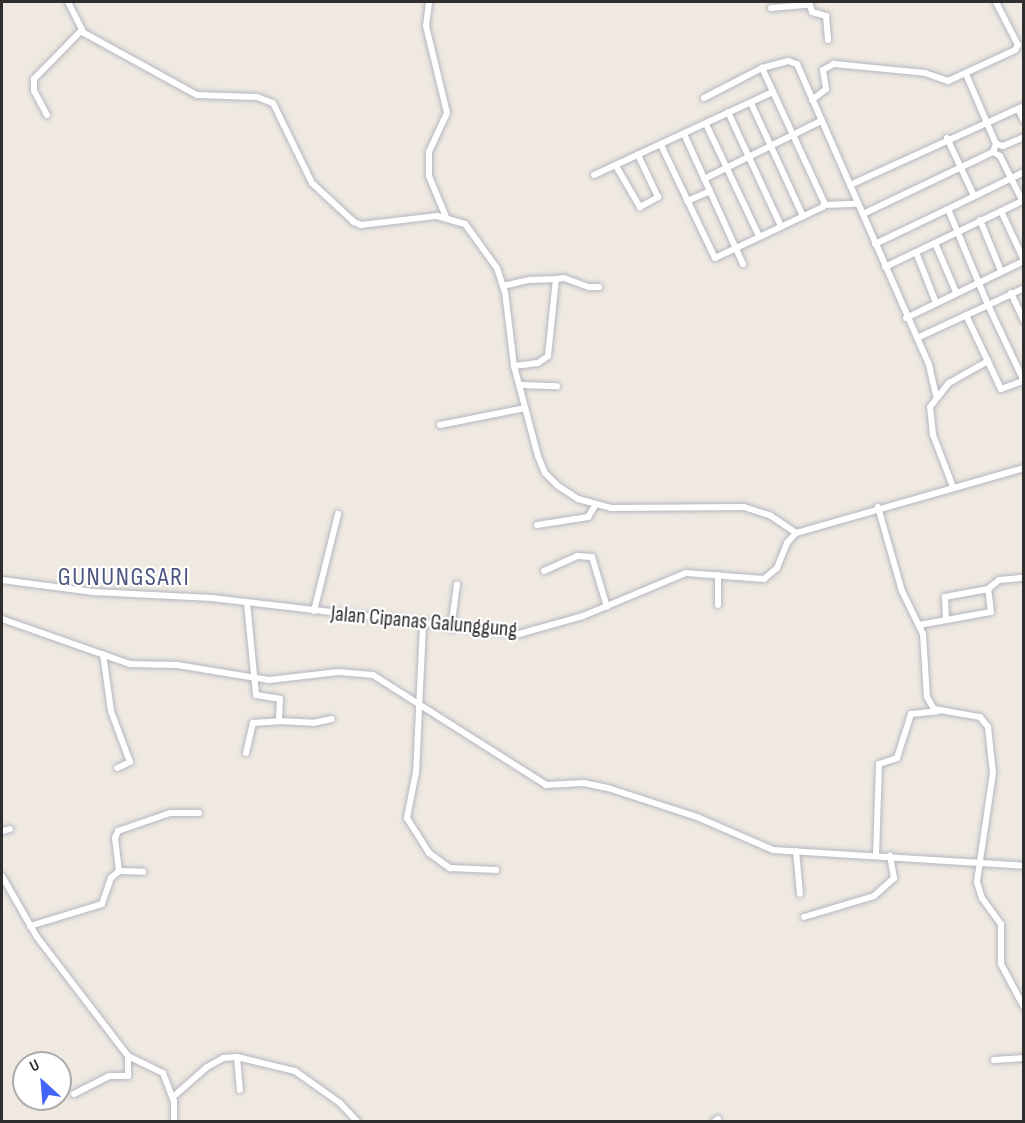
<!DOCTYPE html>
<html>
<head>
<meta charset="utf-8">
<style>
	body { margin:0 }
	#map { position:relative; width:1025px; height:1123px; overflow:hidden; background:#efe9e1; font-family:"Sofia Sans Condensed",sans-serif }
	div>[style] { position:absolute }
	[style*='--x'] { left:calc(var(--x)*1px); top:calc(var(--y)*1px); width:calc(var(--w)*1px); rotate:calc(var(--a)*1deg) }
	.roads { filter:drop-shadow(0 0 2px #b4b7c1) drop-shadow(0 0 2px #b4b7c1) }
	.minor>* { height:6px; margin:-3px; padding:0 3px; transform-origin:3px; border-radius:3px; background:#fff }
	span { translate:-50% -50%; white-space:nowrap; text-align:center; line-height:1.15; -webkit-text-stroke:4.5px #fff; paint-order:stroke }
	.street-label { font-size:22px; color:#2e2e2e }
	.quarter-label { font-size:26px; color:#4d5680; letter-spacing:1.5px }
	.frame { position:absolute; inset:0; border:3px solid #2e2e2e; pointer-events:none }
	.north { position:absolute; left:12px; top:1051px; width:60px; height:60px; box-sizing:border-box; background:#fff; border:2px solid #ababab; border-radius:50%; rotate:334deg; font-size:16px; font-weight:700; line-height:24px; text-align:center; color:#2e2e2e }
	.north::after { content:''; display:block; margin:auto; width:21px; height:27px; background:#4264fb; clip-path:polygon(50% 0,100% 100%,50% 72%,0 100%) }
</style>
</head>
<body>
<div id="map">
	<div class="roads">
		<div class="minor">
			<div style="--x:68;--y:2;--w:35;--a:63"></div>
			<div style="--x:84;--y:33;--w:129;--a:28.8"></div>
			<div style="--x:197;--y:95;--w:60;--a:1.9"></div>
			<div style="--x:257;--y:97;--w:17;--a:21"></div>
			<div style="--x:273;--y:103;--w:89;--a:64"></div>
			<div style="--x:312;--y:183;--w:57;--a:42.9"></div>
			<div style="--x:354;--y:222;--w:8;--a:23"></div>
			<div style="--x:361;--y:225;--w:77;--a:-6.8"></div>
			<div style="--x:437;--y:216;--w:29;--a:16"></div>
			<div style="--x:465;--y:224;--w:54;--a:54"></div>
			<div style="--x:497;--y:268;--w:25;--a:72"></div>
			<div style="--x:505;--y:292;--w:75;--a:83.1"></div>
			<div style="--x:514;--y:366;--w:93;--a:75.1"></div>
			<div style="--x:538;--y:456;--w:18;--a:68"></div>
			<div style="--x:545;--y:473;--w:18;--a:45"></div>
			<div style="--x:558;--y:486;--w:24;--a:33"></div>
			<div style="--x:578;--y:499;--w:34;--a:15"></div>
			<div style="--x:611;--y:508;--w:133;--a:-0.4"></div>
			<div style="--x:744;--y:507;--w:28;--a:18"></div>
			<div style="--x:771;--y:516;--w:30;--a:34"></div>
			<div style="--x:429;--y:2;--w:24;--a:97"></div>
			<div style="--x:426;--y:26;--w:89;--a:76.4"></div>
			<div style="--x:447;--y:113;--w:43;--a:114.8"></div>
			<div style="--x:429;--y:152;--w:24;--a:90"></div>
			<div style="--x:429;--y:176;--w:44;--a:67.5"></div>
			<div style="--x:809;--y:2;--w:10;--a:73"></div>
			<div style="--x:812;--y:12;--w:15;--a:16"></div>
			<div style="--x:826;--y:16;--w:24;--a:85"></div>
			<div style="--x:771;--y:8;--w:37;--a:-5"></div>
			<div style="--x:966;--y:74;--w:76;--a:66.8"></div>
			<div style="--x:704;--y:98;--w:65;--a:-27.3"></div>
			<div style="--x:762;--y:68;--w:27;--a:-15"></div>
			<div style="--x:788;--y:61;--w:9;--a:18"></div>
			<div style="--x:797;--y:64;--w:329;--a:66.3"></div>
			<div style="--x:929;--y:365;--w:31;--a:77"></div>
			<div style="--x:812;--y:100;--w:18;--a:-38"></div>
			<div style="--x:826;--y:89;--w:19;--a:-99"></div>
			<div style="--x:823;--y:70;--w:13;--a:-29"></div>
			<div style="--x:834;--y:64;--w:91;--a:5.6"></div>
			<div style="--x:925;--y:73;--w:24;--a:19"></div>
			<div style="--x:948;--y:81;--w:74;--a:-24.8"></div>
			<div style="--x:1015;--y:50;--w:6;--a:-59"></div>
			<div style="--x:1018;--y:45;--w:48;--a:-117.1"></div>
			<div style="--x:751;--y:103;--w:124;--a:65.3"></div>
			<div style="--x:1018;--y:109;--w:13;--a:63"></div>
			<div style="--x:728;--y:112;--w:126;--a:65.1"></div>
			<div style="--x:47;--y:115;--w:27;--a:-118"></div>
			<div style="--x:34;--y:91;--w:12;--a:-90"></div>
			<div style="--x:34;--y:79;--w:67;--a:-45.6"></div>
			<div style="--x:706;--y:124;--w:124;--a:64.7"></div>
			<div style="--x:684;--y:134;--w:143;--a:65.6"></div>
			<div style="--x:947;--y:138;--w:64;--a:65"></div>
			<div style="--x:661;--y:145;--w:125;--a:64.5"></div>
			<div style="--x:715;--y:258;--w:119;--a:-25.3"></div>
			<div style="--x:823;--y:207;--w:5;--a:-79"></div>
			<div style="--x:824;--y:202;--w:148;--a:-114.8"></div>
			<div style="--x:616;--y:166;--w:48;--a:59.7"></div>
			<div style="--x:640;--y:207;--w:21;--a:-29"></div>
			<div style="--x:658;--y:197;--w:47;--a:-115.5"></div>
			<div style="--x:1024;--y:172;--w:85;--a:154"></div>
			<div style="--x:948;--y:209;--w:104;--a:67.4"></div>
			<div style="--x:988;--y:305;--w:40;--a:-25"></div>
			<div style="--x:594;--y:175;--w:197;--a:-24.9"></div>
			<div style="--x:704;--y:179;--w:131;--a:-26.4"></div>
			<div style="--x:850;--y:185;--w:191;--a:-24.4"></div>
			<div style="--x:687;--y:201;--w:25;--a:-23"></div>
			<div style="--x:1023;--y:202;--w:51;--a:-116.6"></div>
			<div style="--x:1000;--y:156;--w:8;--a:-150"></div>
			<div style="--x:993;--y:152;--w:9;--a:-69"></div>
			<div style="--x:996;--y:144;--w:7;--a:16"></div>
			<div style="--x:1003;--y:146;--w:23;--a:-23"></div>
			<div style="--x:824;--y:205;--w:34;--a:-2"></div>
			<div style="--x:1001;--y:211;--w:54;--a:64.9"></div>
			<div style="--x:863;--y:214;--w:144;--a:-25.5"></div>
			<div style="--x:980;--y:220;--w:55;--a:67.6"></div>
			<div style="--x:935;--y:243;--w:53;--a:66.8"></div>
			<div style="--x:875;--y:244;--w:81;--a:-25.6"></div>
			<div style="--x:916;--y:252;--w:55;--a:68.6"></div>
			<div style="--x:885;--y:267;--w:154;--a:-25.7"></div>
			<div style="--x:503;--y:286;--w:28;--a:-13"></div>
			<div style="--x:530;--y:280;--w:26;--a:-2"></div>
			<div style="--x:1011;--y:293;--w:31;--a:65"></div>
			<div style="--x:966;--y:315;--w:82;--a:64.7"></div>
			<div style="--x:1001;--y:389;--w:23;--a:-20"></div>
			<div style="--x:906;--y:318;--w:131;--a:-25.8"></div>
			<div style="--x:917;--y:338;--w:78;--a:-24.9"></div>
			<div style="--x:988;--y:305;--w:84;--a:64.7"></div>
			<div style="--x:514;--y:366;--w:24;--a:-7"></div>
			<div style="--x:538;--y:363;--w:12;--a:-35"></div>
			<div style="--x:548;--y:356;--w:77;--a:-84.1"></div>
			<div style="--x:556;--y:279;--w:8;--a:-7"></div>
			<div style="--x:564;--y:278;--w:27;--a:20"></div>
			<div style="--x:589;--y:287;--w:10;--a:0"></div>
			<div style="--x:520;--y:385;--w:37;--a:2"></div>
			<div style="--x:440;--y:425;--w:87;--a:-11.3"></div>
			<div style="--x:953;--y:487;--w:56;--a:-111"></div>
			<div style="--x:933;--y:435;--w:28;--a:-96"></div>
			<div style="--x:930;--y:407;--w:31;--a:-52"></div>
			<div style="--x:949;--y:383;--w:45;--a:-29.4"></div>
			<div style="--x:878;--y:507;--w:87;--a:74.1"></div>
			<div style="--x:902;--y:591;--w:48;--a:64"></div>
			<div style="--x:923;--y:634;--w:63;--a:86.4"></div>
			<div style="--x:927;--y:697;--w:14;--a:60"></div>
			<div style="--x:934;--y:709;--w:47;--a:9.9"></div>
			<div style="--x:980;--y:717;--w:13;--a:51"></div>
			<div style="--x:988;--y:727;--w:46;--a:83.8"></div>
			<div style="--x:993;--y:773;--w:110;--a:98.4"></div>
			<div style="--x:977;--y:882;--w:17;--a:73"></div>
			<div style="--x:982;--y:898;--w:32;--a:54"></div>
			<div style="--x:1001;--y:924;--w:40;--a:90"></div>
			<div style="--x:1001;--y:964;--w:49;--a:61.9"></div>
			<div style="--x:537;--y:525;--w:52;--a:-8.9"></div>
			<div style="--x:588;--y:517;--w:15;--a:-58"></div>
			<div style="--x:544;--y:571;--w:36;--a:-24"></div>
			<div style="--x:577;--y:556;--w:15;--a:4"></div>
			<div style="--x:592;--y:557;--w:52;--a:73.3"></div>
			<div style="--x:718;--y:575;--w:30;--a:90"></div>
			<div style="--x:2;--y:580;--w:92;--a:7.5"></div>
			<div style="--x:93;--y:592;--w:119;--a:2.9"></div>
			<div style="--x:212;--y:598;--w:309;--a:6.7"></div>
			<div style="--x:519;--y:634;--w:66;--a:-15.7"></div>
			<div style="--x:583;--y:616;--w:112;--a:-22.7"></div>
			<div style="--x:686;--y:573;--w:78;--a:4.4"></div>
			<div style="--x:764;--y:579;--w:17;--a:-40"></div>
			<div style="--x:777;--y:568;--w:27;--a:-68"></div>
			<div style="--x:787;--y:543;--w:13;--a:-48"></div>
			<div style="--x:796;--y:533;--w:237;--a:-15.9"></div>
			<div style="--x:247;--y:603;--w:92;--a:84.4"></div>
			<div style="--x:256;--y:695;--w:24;--a:9"></div>
			<div style="--x:280;--y:699;--w:22;--a:93"></div>
			<div style="--x:279;--y:721;--w:34;--a:3"></div>
			<div style="--x:313;--y:723;--w:19;--a:-12"></div>
			<div style="--x:314;--y:611;--w:100;--a:-76.1"></div>
			<div style="--x:2;--y:619;--w:136;--a:19.4"></div>
			<div style="--x:130;--y:664;--w:47;--a:1.2"></div>
			<div style="--x:177;--y:665;--w:93;--a:9.3"></div>
			<div style="--x:269;--y:680;--w:70;--a:-6.5"></div>
			<div style="--x:339;--y:672;--w:34;--a:5"></div>
			<div style="--x:373;--y:675;--w:205;--a:32.4"></div>
			<div style="--x:546;--y:785;--w:38;--a:-3"></div>
			<div style="--x:584;--y:783;--w:25;--a:12"></div>
			<div style="--x:608;--y:788;--w:94;--a:18"></div>
			<div style="--x:697;--y:817;--w:83;--a:23.5"></div>
			<div style="--x:773;--y:850;--w:252;--a:3.6"></div>
			<div style="--x:946;--y:619;--w:22;--a:-93"></div>
			<div style="--x:945;--y:597;--w:44;--a:-10.5"></div>
			<div style="--x:988;--y:589;--w:14;--a:-39"></div>
			<div style="--x:999;--y:580;--w:25;--a:-5"></div>
			<div style="--x:423;--y:625;--w:147;--a:92.7"></div>
			<div style="--x:416;--y:772;--w:47;--a:101.1"></div>
			<div style="--x:407;--y:818;--w:41;--a:57.8"></div>
			<div style="--x:429;--y:853;--w:26;--a:36"></div>
			<div style="--x:450;--y:868;--w:46;--a:2.5"></div>
			<div style="--x:919;--y:625;--w:73;--a:-10.2"></div>
			<div style="--x:991;--y:612;--w:23;--a:-97"></div>
			<div style="--x:451;--y:629;--w:45;--a:-82.4"></div>
			<div style="--x:103;--y:654;--w:58;--a:82"></div>
			<div style="--x:111;--y:711;--w:54;--a:69.6"></div>
			<div style="--x:130;--y:762;--w:14;--a:155"></div>
			<div style="--x:246;--y:753;--w:31;--a:-77"></div>
			<div style="--x:253;--y:723;--w:26;--a:-4"></div>
			<div style="--x:2;--y:831;--w:8;--a:-14"></div>
			<div style="--x:796;--y:851;--w:43;--a:84.7"></div>
			<div style="--x:876;--y:855;--w:91;--a:-88.1"></div>
			<div style="--x:879;--y:764;--w:19;--a:-18"></div>
			<div style="--x:897;--y:758;--w:46;--a:-72.3"></div>
			<div style="--x:911;--y:714;--w:27;--a:-6"></div>
			<div style="--x:119;--y:871;--w:24;--a:2"></div>
			<div style="--x:2;--y:876;--w:70;--a:60.2"></div>
			<div style="--x:37;--y:937;--w:150;--a:52.6"></div>
			<div style="--x:128;--y:1056;--w:39;--a:26"></div>
			<div style="--x:163;--y:1073;--w:30;--a:69"></div>
			<div style="--x:174;--y:1101;--w:21;--a:90"></div>
			<div style="--x:804;--y:917;--w:73;--a:-16.7"></div>
			<div style="--x:874;--y:896;--w:27;--a:-42"></div>
			<div style="--x:894;--y:878;--w:23;--a:-100"></div>
			<div style="--x:30;--y:926;--w:75;--a:-17"></div>
			<div style="--x:102;--y:904;--w:28;--a:-71"></div>
			<div style="--x:111;--y:878;--w:11;--a:-41"></div>
			<div style="--x:119;--y:871;--w:33;--a:-97"></div>
			<div style="--x:115;--y:838;--w:8;--a:-67"></div>
			<div style="--x:118;--y:831;--w:55;--a:-19.1"></div>
			<div style="--x:170;--y:813;--w:29;--a:0"></div>
			<div style="--x:237;--y:1057;--w:60;--a:13.6"></div>
			<div style="--x:295;--y:1071;--w:55;--a:35.4"></div>
			<div style="--x:340;--y:1103;--w:26;--a:47"></div>
			<div style="--x:994;--y:1060;--w:30;--a:-4"></div>
			<div style="--x:74;--y:1094;--w:39;--a:-27"></div>
			<div style="--x:109;--y:1076;--w:19;--a:0"></div>
			<div style="--x:128;--y:1076;--w:20;--a:-90"></div>
			<div style="--x:173;--y:1097;--w:45;--a:-41.4"></div>
			<div style="--x:207;--y:1067;--w:18;--a:-29"></div>
			<div style="--x:223;--y:1058;--w:14;--a:-4"></div>
			<div style="--x:237;--y:1057;--w:33;--a:85"></div>
			<div style="--x:714;--y:1122;--w:5;--a:-37"></div>
		</div>
	</div>
	<div class="street-label">
		<span style="left:424px;top:622px;rotate:5deg">Jalan Cipanas Galunggung</span>
	</div>
	<div class="quarter-label">
		<span style="left:124px;top:578px">GUNUNGSARI</span>
	</div>
	<div class="frame"></div>
	<div class="north">U</div>
</div>
</body>
</html>
